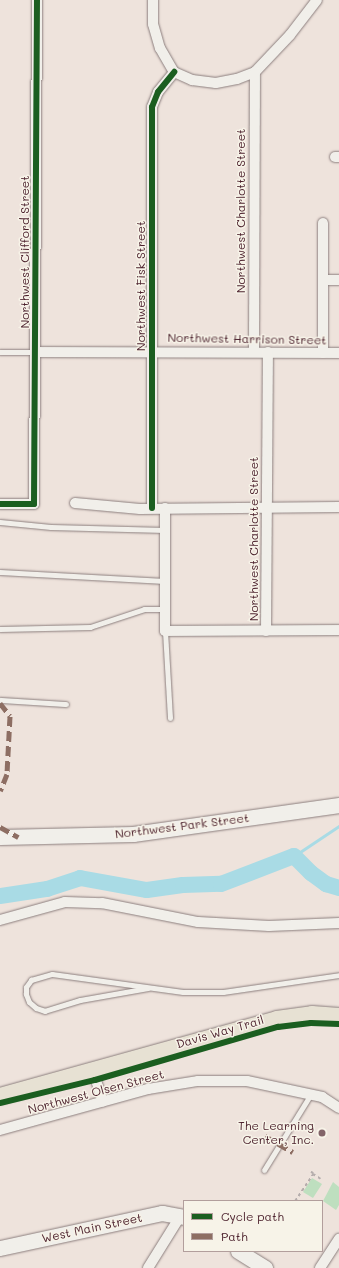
<!DOCTYPE html>
<html>
<head>
<meta charset="utf-8">
<style>
	body { margin:0 }
	#map { position:relative; width:339px; height:1268px; overflow:hidden; background:#eee3dc; font-family:Mali,sans-serif }
	div>[style] { position:absolute }
	[style*='--x'] { left:calc(var(--x)*1px); top:calc(var(--y)*1px); width:calc(var(--w)*1px); rotate:calc(var(--a)*1deg) }
	.green>* { inset:0; background:#bedfbf }
	.stream>* { height:2.5px; margin:-1.25px; padding:0 1.25px; transform-origin:1.25px; border-radius:1.25px; background:#a9dbe5 }
	.river>* { height:16px; margin:-8px; padding:0 8px; transform-origin:8px; border-radius:8px; background:#a9dbe5 }
	.path>* { height:1.5px; margin-top:-0.75px; transform-origin:0; background:repeating-linear-gradient(90deg,#b5adac 0 3px,transparent 0 6px) }
	.roads { filter:drop-shadow(0 0 1px #8c7f7e) drop-shadow(0 0 1px #8c7f7e) }
	.lane>* { height:5px; margin:-2.5px; padding:0 2.5px; transform-origin:2.5px; border-radius:2.5px; background:#f1efea }
	.street>* { height:10px; margin:-5px; padding:0 5px; transform-origin:5px; border-radius:5px; background:#f1efea }
	.secondary>* { height:15px; margin:-7.5px; padding:0 7.5px; transform-origin:7.5px; border-radius:7.5px; background:#f1efea }
	.primary>* { height:16px; margin:-8px; padding:0 8px; transform-origin:8px; border-radius:8px; background:#e7e1d3 }
	.quiet>* { height:5px; margin-top:-2.5px; transform-origin:0; background:repeating-linear-gradient(90deg,#8d6e63 0 10px,transparent 0 15px) }
	.cycleway>* { height:6px; margin:-3px; padding:0 3px; transform-origin:3px; border-radius:3px; background:#1b5e20 }
	.dots>* { width:11px; height:11px; translate:-50% -50%; box-sizing:border-box; border:2px solid #f7f3e8; border-radius:50% }
	span { translate:-50% -50%; white-space:nowrap; text-align:center; line-height:1.15; -webkit-text-stroke:3px #f7f3e8; paint-order:stroke }
	.street-label { font-size:12px; color:#4a1f2b }
	.poi-label { font-size:12px; color:#4a1f2b }
	.right { translate:-100% -50%; text-align:right }
	.legend { position:absolute; left:183px; top:1200px; width:140px; height:52px; box-sizing:border-box; background:#f7f3e8; border:1px solid #b29e9c; margin:0; padding:5px 7px; list-style:none; font-size:12px; color:#4a1f2b }
	.legend li { display:flex; align-items:center; gap:8px; height:20px }
	.legend b { width:20px; border:1px solid #b29e9c }
</style>
</head>
<body>
<div id="map">
	<div class="green">
		<div style="clip-path:polygon(312px 1178px,322px 1184px,313px 1198px,303px 1192px)"></div>
		<div style="clip-path:polygon(333px 1182px,339px 1187px,339px 1205px,336px 1210px,323px 1201px)"></div>
	</div>
	<div class="stream">
		<div style="--x:294;--y:856;--w:54;--a:-33.7"></div>
	</div>
	<div class="river">
		<div style="--x:0;--y:896;--w:48;--a:-8.5"></div>
		<div style="--x:47;--y:889;--w:35;--a:-18"></div>
		<div style="--x:80;--y:878;--w:68;--a:10.2"></div>
		<div style="--x:147;--y:890;--w:36;--a:-8"></div>
		<div style="--x:183;--y:885;--w:38;--a:-2"></div>
		<div style="--x:221;--y:884;--w:78;--a:-21"></div>
		<div style="--x:294;--y:856;--w:24;--a:45"></div>
		<div style="--x:311;--y:873;--w:19;--a:36"></div>
		<div style="--x:326;--y:884;--w:14;--a:17"></div>
	</div>
	<div class="path">
		<div style="--x:313;--y:1174;--w:9;--a:32"></div>
		<div style="--x:295;--y:1201;--w:32;--a:-56"></div>
		<div style="--x:313;--y:1174;--w:3;--a:-135"></div>
	</div>
	<div class="roads">
		<div class="lane">
			<div style="--x:0;--y:352;--w:35;--a:0"></div>
			<div style="--x:0;--y:522;--w:51;--a:5.6"></div>
			<div style="--x:51;--y:527;--w:114;--a:1.5"></div>
			<div style="--x:0;--y:572;--w:165;--a:3.1"></div>
			<div style="--x:0;--y:629;--w:90;--a:-1.3"></div>
			<div style="--x:90;--y:627;--w:57;--a:-18.4"></div>
			<div style="--x:144;--y:609;--w:20;--a:0"></div>
			<div style="--x:165;--y:631;--w:87;--a:86.7"></div>
			<div style="--x:0;--y:700;--w:66;--a:3.5"></div>
			<div style="--x:148;--y:988;--w:69;--a:170"></div>
			<div style="--x:80;--y:1000;--w:37;--a:163"></div>
			<div style="--x:45;--y:1011;--w:9;--a:-162"></div>
			<div style="--x:36;--y:1008;--w:9;--a:-139"></div>
			<div style="--x:29;--y:1002;--w:9;--a:-111"></div>
			<div style="--x:26;--y:994;--w:7;--a:-90"></div>
			<div style="--x:26;--y:987;--w:9;--a:-54"></div>
			<div style="--x:31;--y:980;--w:22;--a:-16"></div>
			<div style="--x:52;--y:974;--w:132;--a:7.8"></div>
			<div style="--x:183;--y:992;--w:40;--a:0"></div>
			<div style="--x:223;--y:992;--w:117;--a:-8.3"></div>
			<div style="--x:264;--y:1170;--w:89;--a:-58.3"></div>
		</div>
		<div class="street">
			<div style="--x:153;--y:0;--w:24;--a:90"></div>
			<div style="--x:153;--y:24;--w:25;--a:74"></div>
			<div style="--x:160;--y:48;--w:28;--a:60"></div>
			<div style="--x:174;--y:72;--w:20;--a:24"></div>
			<div style="--x:192;--y:80;--w:24;--a:7"></div>
			<div style="--x:216;--y:83;--w:21;--a:-11"></div>
			<div style="--x:237;--y:79;--w:19;--a:-21"></div>
			<div style="--x:255;--y:72;--w:51;--a:-46.6"></div>
			<div style="--x:290;--y:35;--w:44;--a:-52.4"></div>
			<div style="--x:335;--y:157;--w:4;--a:0"></div>
			<div style="--x:323;--y:280;--w:16;--a:0"></div>
			<div style="--x:254;--y:351;--w:279;--a:-89.8"></div>
			<div style="--x:35;--y:352;--w:304;--a:0.2"></div>
			<div style="--x:323;--y:353;--w:130;--a:-90"></div>
			<div style="--x:75;--y:503;--w:65;--a:5.3"></div>
			<div style="--x:140;--y:509;--w:199;--a:-0.6"></div>
			<div style="--x:0;--y:504;--w:34;--a:0"></div>
			<div style="--x:34;--y:504;--w:504;--a:-89.66"></div>
			<div style="--x:152;--y:508;--w:401;--a:-90"></div>
			<div style="--x:152;--y:107;--w:16;--a:-68"></div>
			<div style="--x:158;--y:92;--w:26;--a:-51"></div>
			<div style="--x:165;--y:508;--w:123;--a:90"></div>
			<div style="--x:165;--y:631;--w:174;--a:-0.3"></div>
			<div style="--x:266;--y:631;--w:279;--a:-89.6"></div>
			<div style="--x:0;--y:920;--w:67;--a:-15.5"></div>
			<div style="--x:65;--y:902;--w:37;--a:2"></div>
			<div style="--x:102;--y:903;--w:98;--a:11.2"></div>
			<div style="--x:198;--y:922;--w:71;--a:3.2"></div>
			<div style="--x:269;--y:926;--w:70;--a:-2.5"></div>
			<div style="--x:93;--y:1071;--w:32;--a:72"></div>
			<div style="--x:0;--y:1130;--w:154;--a:-15.5"></div>
			<div style="--x:148;--y:1089;--w:51;--a:-9.1"></div>
			<div style="--x:198;--y:1081;--w:49;--a:0"></div>
			<div style="--x:247;--y:1081;--w:77;--a:12"></div>
			<div style="--x:322;--y:1097;--w:20;--a:33"></div>
			<div style="--x:148;--y:1268;--w:62;--a:-58.1"></div>
			<div style="--x:320;--y:1268;--w:35;--a:-57"></div>
		</div>
		<div class="secondary">
			<div style="--x:0;--y:837;--w:133;--a:-1.3"></div>
			<div style="--x:133;--y:834;--w:208;--a:-8"></div>
			<div style="--x:0;--y:1248;--w:166;--a:-12.2"></div>
			<div style="--x:162;--y:1213;--w:22;--a:10"></div>
			<div style="--x:238;--y:1251;--w:32;--a:32"></div>
		</div>
		<div class="primary">
			<div style="--x:0;--y:1096;--w:288;--a:-15.5"></div>
			<div style="--x:277;--y:1019;--w:35;--a:-8"></div>
			<div style="--x:312;--y:1014;--w:27;--a:4"></div>
		</div>
	</div>
	<div class="quiet">
		<div style="--x:0;--y:703;--w:16;--a:52"></div>
		<div style="--x:10;--y:716;--w:58;--a:93"></div>
		<div style="--x:7;--y:774;--w:18;--a:112"></div>
		<div style="--x:0;--y:827;--w:21;--a:29"></div>
		<div style="--x:265;--y:1136;--w:32;--a:30"></div>
	</div>
	<div class="cycleway">
		<div style="--x:0;--y:504;--w:34;--a:0"></div>
		<div style="--x:34;--y:504;--w:504;--a:-89.66"></div>
		<div style="--x:152;--y:508;--w:401;--a:-90"></div>
		<div style="--x:152;--y:107;--w:16;--a:-68"></div>
		<div style="--x:158;--y:92;--w:26;--a:-51"></div>
		<div style="--x:0;--y:1103;--w:98;--a:-13.6"></div>
		<div style="--x:95;--y:1080;--w:191;--a:-16.2"></div>
		<div style="--x:278;--y:1027;--w:33;--a:-7"></div>
		<div style="--x:311;--y:1023;--w:28;--a:2"></div>
	</div>
	<div class="dots">
		<div style="left:322px;top:1133px;background:#836469"></div>
	</div>
	<div class="street-label">
		<span style="left:241px;top:211px;rotate:-90deg">Northwest Charlotte Street</span>
		<span style="left:25px;top:252px;rotate:-90deg">Northwest Clifford Street</span>
		<span style="left:141px;top:286px;rotate:-90deg">Northwest Fisk Street</span>
		<span style="left:247px;top:339px;rotate:1deg">Northwest Harrison Street</span>
		<span style="left:254px;top:539px;rotate:-90deg">Northwest Charlotte Street</span>
		<span style="left:182px;top:826px;rotate:-7deg">Northwest Park Street</span>
		<span style="left:220px;top:1032px;rotate:-16deg">Davis Way Trail</span>
		<span style="left:96px;top:1092px;rotate:-15deg">Northwest Olsen Street</span>
		<span style="left:92px;top:1228px;rotate:-12deg">West Main Street</span>
	</div>
	<div class="poi-label">
		<span class="right" style="left:314px;top:1133px">The Learning<br>Center, Inc.</span>
	</div>
	<ul class="legend">
	<li><b style="height:5px;background:#1b5e20"></b>Cycle path</li>
	<li><b style="height:5px;background:#8d6e63"></b>Path</li>
	</ul>
</div>
</body>
</html>
